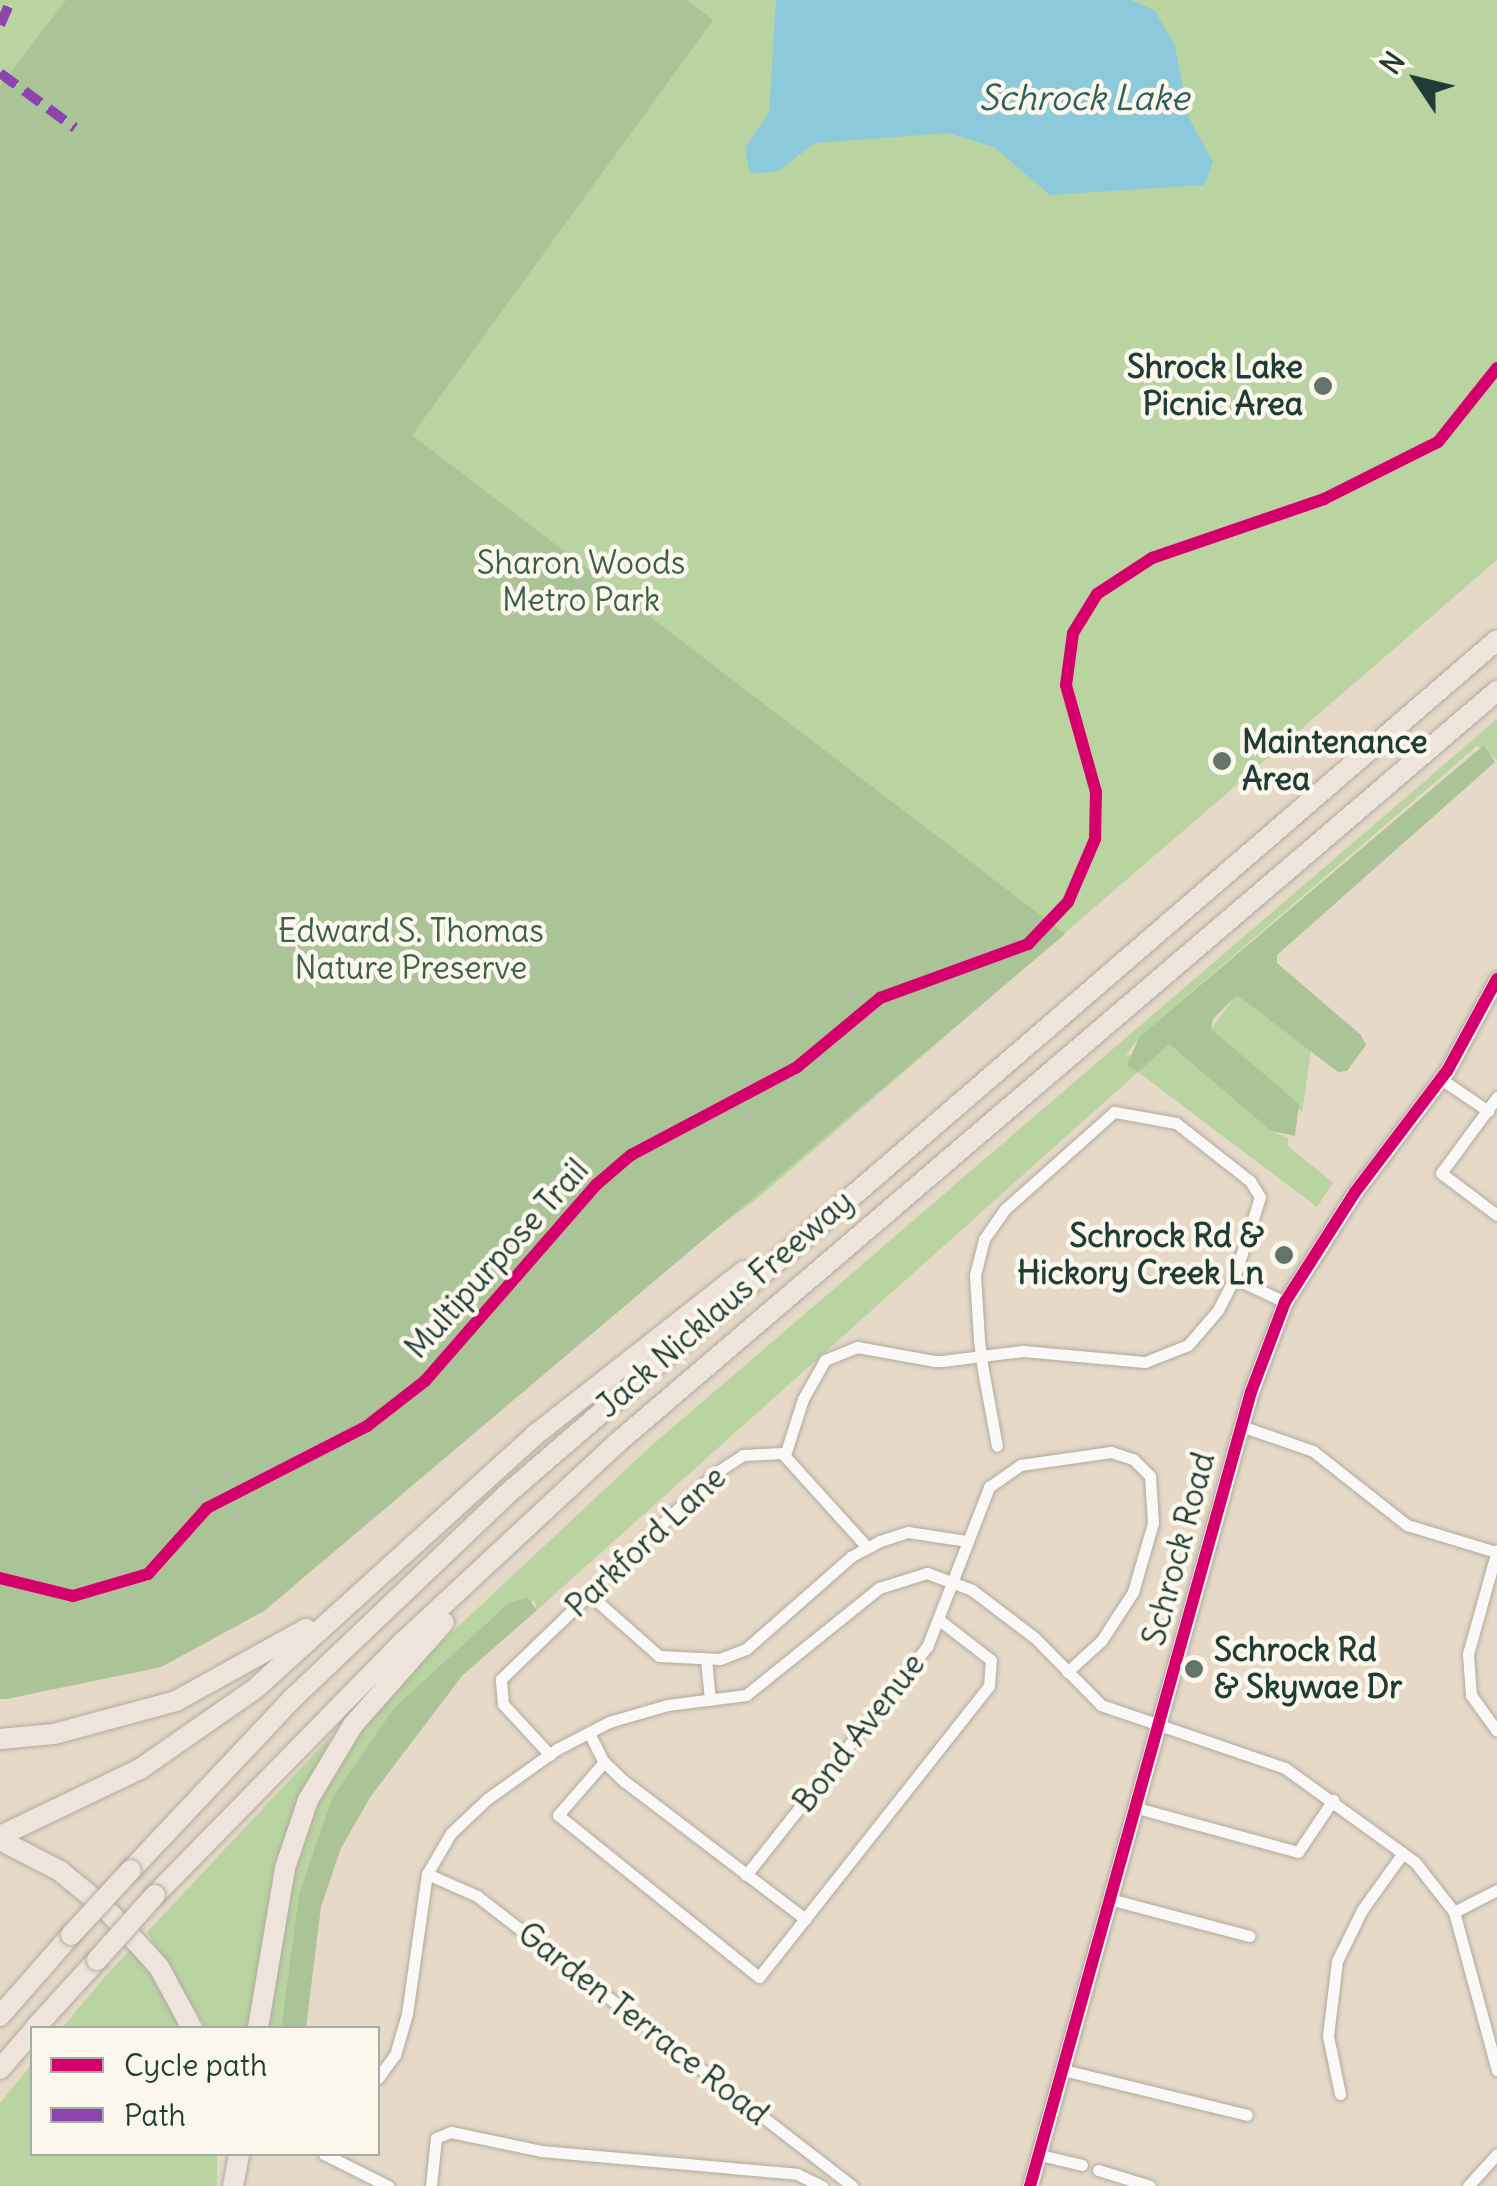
<!DOCTYPE html>
<html>
<head>
<meta charset="utf-8">
<style>
	body { margin:0 }
	#map { position:relative; width:1497px; height:2186px; overflow:hidden; background:#e6d9c8; font-family:Delius,sans-serif }
	div>[style] { position:absolute }
	[style*='--x'] { left:calc(var(--x)*1px); top:calc(var(--y)*1px); width:calc(var(--w)*1px); rotate:calc(var(--a)*1deg) }
	.green>* { inset:0; background:#b9d3a1 }
	.forest>* { inset:0; background:#aac397 }
	.water>* { inset:0; background:#8ccadb }
	.roads { filter:drop-shadow(0 0 2px #b0ab9f) drop-shadow(0 0 2px #b0ab9f) }
	.minor>* { height:11px; margin:-5.5px; padding:0 5.5px; transform-origin:5.5px; border-radius:5.5px; background:#fbf9f7 }
	.secondary>* { height:15px; margin:-7.5px; padding:0 7.5px; transform-origin:7.5px; border-radius:7.5px; background:#f5f1ed }
	.motorway>* { height:20px; margin:-10px; padding:0 10px; transform-origin:10px; border-radius:10px; background:#eee4dc }
	.bridges { filter:drop-shadow(0 0 2px #b0ab9f) drop-shadow(0 0 2px #b0ab9f) }
	.motorway-bridge>* { height:20px; margin:-10px; padding:0 10px; transform-origin:10px; border-radius:10px; background:#eee4dc }
	.quiet>* { height:10px; margin-top:-5px; transform-origin:0; background:repeating-linear-gradient(90deg,#8e44ad 0 20px,transparent 0 30px) }
	.cycleway>* { height:12px; margin:-6px; padding:0 6px; transform-origin:6px; border-radius:6px; background:#d6006c }
	.dots>* { width:28px; height:28px; translate:-50% -50%; box-sizing:border-box; border:5px solid #fbf7ec; border-radius:50% }
	span { translate:-50% -50%; white-space:nowrap; text-align:center; line-height:1.15; -webkit-text-stroke:9px #fbf7ec; paint-order:stroke }
	.poi-label { font-size:32px; color:#1f3d34; font-weight:700 }
	.right { translate:-100% -50%; text-align:right }
	.left { translate:0 -50%; text-align:left }
	.park-label { font-size:32px; color:#3c6147 }
	.street-label { font-size:32px; color:#1f3d34 }
	.water-label { font-size:35px; color:#305f60; font-style:italic }
	.legend { position:absolute; left:30px; top:2026px; width:350px; height:130px; box-sizing:border-box; background:#fbf7ec; border:2px solid #a3ada2; margin:0; padding:12px 18px; list-style:none; font-size:30px; color:#1f3d34 }
	.legend li { display:flex; align-items:center; gap:20px; height:50px }
	.legend b { width:50px; border:2px solid #a3ada2 }
	.north { position:absolute; left:1367px; top:30px; width:100px; height:100px; -webkit-text-stroke:8px #fbf7ec; paint-order:stroke; rotate:305deg; font-size:28px; font-weight:700; line-height:40px; text-align:center; color:#1f3d34 }
	.north::after { content:''; display:block; margin:auto; width:35px; height:45px; background:#1f3d34; clip-path:polygon(50% 0,100% 100%,50% 72%,0 100%) }
</style>
</head>
<body>
<div id="map">
	<div class="green">
		<div style="clip-path:polygon(0 0,1497px 0,1497px 560px,759px 1197px,616px 1304px,264px 1611px,161px 1667px,6px 1699px,0 1699px)"></div>
		<div style="clip-path:polygon(1497px 719px,1497px 760px,1477px 746px,1139px 1037px,1126px 1056px,1169px 1044px,1271px 1131px,1288px 1138px,1288px 1146px,1333px 1183px,1317px 1207px,1138px 1072px,537px 1610px,534px 1600px,394px 1708px,332px 1798px,299px 1894px,281px 2028px,265px 2028px,299px 1838px,350px 1740px,416px 1666px,651px 1446px)"></div>
		<div style="clip-path:polygon(1237px 994px,1311px 1051px,1302px 1112px,1211px 1029px)"></div>
		<div style="clip-path:polygon(332px 1735px,318px 1764px,250px 2028px,206px 2028px,147px 1932px)"></div>
		<div style="clip-path:polygon(133px 1947px,183px 2028px,62px 2028px,109px 1972px)"></div>
		<div style="clip-path:polygon(32px 2064px,32px 2154px,217px 2154px,217px 2186px,0 2186px,0 2103px)"></div>
	</div>
	<div class="forest">
		<div style="clip-path:polygon(66px 0,687px 0,713px 20px,412px 435px,1065px 934px,264px 1611px,161px 1667px,6px 1699px,0 1699px,0 86px)"></div>
		<div style="clip-path:polygon(1484px 745px,1495px 762px,1277px 955px,1277px 963px,1361px 1035px,1366px 1045px,1347px 1071px,1338px 1072px,1237px 995px,1213px 1019px,1211px 1029px,1299px 1104px,1295px 1136px,1271px 1131px,1169px 1044px,1138px 1072px,1127px 1066px,1139px 1037px)"></div>
		<div style="clip-path:polygon(527px 1597px,537px 1610px,462px 1676px,371px 1796px,341px 1848px,321px 1907px,306px 2028px,281px 2028px,299px 1894px,332px 1798px,394px 1708px,509px 1603px)"></div>
	</div>
	<div class="water">
		<div style="clip-path:polygon(776px 0,1131px 0,1154px 10px,1174px 43px,1190px 120px,1213px 162px,1204px 185px,1050px 195px,994px 147px,948px 133px,815px 143px,778px 171px,750px 174px,745px 148px,769px 112px)"></div>
	</div>
	<div class="roads">
		<div class="minor">
			<div style="--x:1441;--y:1079;--w:57;--a:34.2"></div>
			<div style="--x:1497;--y:1097;--w:94;--a:126.4"></div>
			<div style="--x:1441;--y:1173;--w:70;--a:36.9"></div>
			<div style="--x:1234;--y:1278;--w:56;--a:25.2"></div>
			<div style="--x:1241;--y:1426;--w:76;--a:19.1"></div>
			<div style="--x:1313;--y:1451;--w:120;--a:38.2"></div>
			<div style="--x:1407;--y:1525;--w:93;--a:16.9"></div>
			<div style="--x:785;--y:1455;--w:59;--a:-72.2"></div>
			<div style="--x:803;--y:1399;--w:45;--a:-60.6"></div>
			<div style="--x:825;--y:1360;--w:35;--a:-22"></div>
			<div style="--x:857;--y:1347;--w:78;--a:10.3"></div>
			<div style="--x:934;--y:1361;--w:8;--a:0"></div>
			<div style="--x:942;--y:1361;--w:39;--a:-7"></div>
			<div style="--x:981;--y:1356;--w:42;--a:-6.8"></div>
			<div style="--x:1023;--y:1351;--w:122;--a:5.2"></div>
			<div style="--x:1145;--y:1362;--w:46;--a:-21.6"></div>
			<div style="--x:1188;--y:1345;--w:46;--a:-49.4"></div>
			<div style="--x:1218;--y:1310;--w:36;--a:-63"></div>
			<div style="--x:1234;--y:1278;--w:85;--a:-72.2"></div>
			<div style="--x:1260;--y:1197;--w:19;--a:-122"></div>
			<div style="--x:1250;--y:1181;--w:94;--a:-141.9"></div>
			<div style="--x:1176;--y:1123;--w:63;--a:-169.9"></div>
			<div style="--x:1114;--y:1112;--w:146;--a:138.3"></div>
			<div style="--x:1005;--y:1209;--w:37;--a:125"></div>
			<div style="--x:984;--y:1239;--w:38;--a:104"></div>
			<div style="--x:975;--y:1276;--w:64;--a:86.4"></div>
			<div style="--x:979;--y:1340;--w:16;--a:83"></div>
			<div style="--x:981;--y:1356;--w:14;--a:82"></div>
			<div style="--x:983;--y:1370;--w:77;--a:79.6"></div>
			<div style="--x:1497;--y:1550;--w:108;--a:105.6"></div>
			<div style="--x:1468;--y:1654;--w:41;--a:85.8"></div>
			<div style="--x:1471;--y:1695;--w:44;--a:54.2"></div>
			<div style="--x:590;--y:1595;--w:92;--a:41.5"></div>
			<div style="--x:659;--y:1656;--w:61;--a:2.8"></div>
			<div style="--x:720;--y:1659;--w:28;--a:-21"></div>
			<div style="--x:746;--y:1649;--w:141;--a:-41.3"></div>
			<div style="--x:852;--y:1556;--w:32;--a:-28"></div>
			<div style="--x:880;--y:1541;--w:29;--a:-18"></div>
			<div style="--x:908;--y:1532;--w:60;--a:8.7"></div>
			<div style="--x:706;--y:1659;--w:41;--a:84.4"></div>
			<div style="--x:589;--y:1733;--w:33;--a:63"></div>
			<div style="--x:604;--y:1762;--w:28;--a:44"></div>
			<div style="--x:624;--y:1781;--w:228;--a:37.3"></div>
			<div style="--x:550;--y:1755;--w:69;--a:-132.7"></div>
			<div style="--x:503;--y:1704;--w:25;--a:-95"></div>
			<div style="--x:501;--y:1679;--w:296;--a:-43.9"></div>
			<div style="--x:714;--y:1474;--w:35;--a:-33"></div>
			<div style="--x:743;--y:1455;--w:39;--a:-3"></div>
			<div style="--x:782;--y:1453;--w:127;--a:47.9"></div>
			<div style="--x:604;--y:1762;--w:70;--a:131"></div>
			<div style="--x:558;--y:1815;--w:258;--a:38.9"></div>
			<div style="--x:759;--y:1977;--w:371;--a:-51.7"></div>
			<div style="--x:989;--y:1686;--w:26;--a:-86"></div>
			<div style="--x:991;--y:1660;--w:66;--a:-142.4"></div>
			<div style="--x:1137;--y:1808;--w:167;--a:15.3"></div>
			<div style="--x:1298;--y:1852;--w:63;--a:-56.1"></div>
			<div style="--x:427;--y:1874;--w:55;--a:23.7"></div>
			<div style="--x:477;--y:1896;--w:474;--a:37.7"></div>
			<div style="--x:746;--y:1875;--w:291;--a:-51.6"></div>
			<div style="--x:927;--y:1647;--w:172;--a:-68.8"></div>
			<div style="--x:989;--y:1487;--w:38;--a:-35"></div>
			<div style="--x:1020;--y:1465;--w:92;--a:-8.1"></div>
			<div style="--x:1111;--y:1452;--w:23;--a:18"></div>
			<div style="--x:1133;--y:1459;--w:24;--a:45"></div>
			<div style="--x:1150;--y:1476;--w:47;--a:86.3"></div>
			<div style="--x:1153;--y:1523;--w:72;--a:106.2"></div>
			<div style="--x:1133;--y:1592;--w:59;--a:123.1"></div>
			<div style="--x:1101;--y:1641;--w:46;--a:137.6"></div>
			<div style="--x:1113;--y:1900;--w:141;--a:14.8"></div>
			<div style="--x:1454;--y:1912;--w:48;--a:-27.1"></div>
			<div style="--x:1067;--y:2071;--w:185;--a:13.7"></div>
			<div style="--x:378;--y:2078;--w:29;--a:-54"></div>
			<div style="--x:395;--y:2055;--w:43;--a:-73.7"></div>
			<div style="--x:407;--y:2014;--w:141;--a:-81.9"></div>
			<div style="--x:427;--y:1874;--w:48;--a:-59.7"></div>
			<div style="--x:451;--y:1833;--w:50;--a:-43.4"></div>
			<div style="--x:487;--y:1799;--w:86;--a:-35.5"></div>
			<div style="--x:557;--y:1749;--w:59;--a:-27.4"></div>
			<div style="--x:609;--y:1722;--w:60;--a:-16.3"></div>
			<div style="--x:667;--y:1705;--w:80;--a:-7.2"></div>
			<div style="--x:746;--y:1695;--w:171;--a:-38.8"></div>
			<div style="--x:879;--y:1588;--w:50;--a:-17.4"></div>
			<div style="--x:927;--y:1573;--w:48;--a:20.7"></div>
			<div style="--x:972;--y:1590;--w:79;--a:37.3"></div>
			<div style="--x:1035;--y:1638;--w:94;--a:45.4"></div>
			<div style="--x:1101;--y:1705;--w:194;--a:18.9"></div>
			<div style="--x:1285;--y:1768;--w:160;--a:35.9"></div>
			<div style="--x:1415;--y:1862;--w:63;--a:52"></div>
			<div style="--x:1454;--y:1912;--w:164;--a:74.8"></div>
			<div style="--x:1340;--y:2094;--w:59;--a:-101.7"></div>
			<div style="--x:1328;--y:2036;--w:76;--a:-83.2"></div>
			<div style="--x:1337;--y:1961;--w:57;--a:-63.9"></div>
			<div style="--x:1362;--y:1910;--w:70;--a:-54.3"></div>
			<div style="--x:324;--y:2154;--w:72;--a:26.6"></div>
			<div style="--x:1040;--y:2155;--w:43;--a:13.4"></div>
			<div style="--x:1098;--y:2170;--w:54;--a:17.1"></div>
			<div style="--x:431;--y:2186;--w:48;--a:-84.1"></div>
			<div style="--x:436;--y:2138;--w:16;--a:-22"></div>
			<div style="--x:451;--y:2132;--w:92;--a:11.9"></div>
			<div style="--x:541;--y:2151;--w:257;--a:5.1"></div>
			<div style="--x:797;--y:2174;--w:28;--a:26"></div>
			<div style="--x:1468;--y:2186;--w:43;--a:-47.8"></div>
		</div>
		<div class="secondary">
			<div style="--x:1030;--y:2186;--w:824;--a:-74.45"></div>
			<div style="--x:1251;--y:1392;--w:96;--a:-69.3"></div>
			<div style="--x:1285;--y:1302;--w:130;--a:-57.5"></div>
			<div style="--x:1355;--y:1192;--w:152;--a:-52.8"></div>
			<div style="--x:1447;--y:1071;--w:105;--a:-61.5"></div>
		</div>
		<div class="motorway">
			<div style="--x:0;--y:1739;--w:54;--a:-5.3"></div>
			<div style="--x:54;--y:1734;--w:126;--a:-15.1"></div>
			<div style="--x:176;--y:1701;--w:149;--a:-29"></div>
			<div style="--x:0;--y:1836;--w:155;--a:-25.6"></div>
			<div style="--x:140;--y:1769;--w:141;--a:-34.9"></div>
			<div style="--x:256;--y:1688;--w:377;--a:-42.2"></div>
			<div style="--x:535;--y:1435;--w:266;--a:-38.1"></div>
			<div style="--x:0;--y:1840;--w:68;--a:27.3"></div>
			<div style="--x:60;--y:1871;--w:58;--a:39.4"></div>
			<div style="--x:105;--y:1908;--w:80;--a:47.5"></div>
			<div style="--x:159;--y:1967;--w:69;--a:61.6"></div>
			<div style="--x:131;--y:1870;--w:235;--a:-46.7"></div>
			<div style="--x:292;--y:1699;--w:297;--a:-43.6"></div>
			<div style="--x:507;--y:1494;--w:1307;--a:-40.78"></div>
			<div style="--x:155;--y:1895;--w:354;--a:-45.6"></div>
			<div style="--x:403;--y:1642;--w:292;--a:-42.9"></div>
			<div style="--x:617;--y:1443;--w:1158;--a:-40.52"></div>
			<div style="--x:0;--y:2016;--w:108;--a:-48.8"></div>
			<div style="--x:35;--y:2028;--w:92;--a:-47.6"></div>
			<div style="--x:258;--y:2028;--w:162;--a:-80.4"></div>
			<div style="--x:285;--y:1868;--w:72;--a:-71.3"></div>
			<div style="--x:308;--y:1800;--w:87;--a:-59"></div>
			<div style="--x:353;--y:1725;--w:137;--a:-48.5"></div>
			<div style="--x:0;--y:2069;--w:49;--a:-49.1"></div>
			<div style="--x:233;--y:2186;--w:33;--a:-79"></div>
		</div>
	</div>
	<div class="bridges">
		<div class="motorway-bridge">
			<div style="--x:71;--y:1935;--w:88;--a:-47.3"></div>
			<div style="--x:97;--y:1960;--w:87;--a:-48.3"></div>
		</div>
	</div>
	<div class="quiet">
		<div style="--x:0;--y:25;--w:27;--a:-66"></div>
		<div style="--x:0;--y:73;--w:93;--a:36.3"></div>
	</div>
	<div class="cycleway">
		<div style="--x:0;--y:1578;--w:75;--a:13.9"></div>
		<div style="--x:73;--y:1596;--w:78;--a:-16.3"></div>
		<div style="--x:148;--y:1574;--w:89;--a:-48.2"></div>
		<div style="--x:207;--y:1508;--w:180;--a:-27.1"></div>
		<div style="--x:367;--y:1426;--w:73;--a:-37.8"></div>
		<div style="--x:425;--y:1381;--w:260;--a:-48.9"></div>
		<div style="--x:596;--y:1185;--w:46;--a:-40.6"></div>
		<div style="--x:631;--y:1155;--w:188;--a:-27.9"></div>
		<div style="--x:797;--y:1067;--w:108;--a:-39.7"></div>
		<div style="--x:880;--y:998;--w:158;--a:-20"></div>
		<div style="--x:1028;--y:944;--w:58;--a:-46.4"></div>
		<div style="--x:1068;--y:902;--w:69;--a:-66.8"></div>
		<div style="--x:1095;--y:839;--w:47;--a:-88.8"></div>
		<div style="--x:1096;--y:792;--w:111;--a:-105.7"></div>
		<div style="--x:1066;--y:685;--w:52;--a:-82.3"></div>
		<div style="--x:1073;--y:633;--w:46;--a:-58.4"></div>
		<div style="--x:1097;--y:594;--w:66;--a:-33.2"></div>
		<div style="--x:1152;--y:558;--w:182;--a:-18.9"></div>
		<div style="--x:1324;--y:499;--w:127;--a:-26.6"></div>
		<div style="--x:1438;--y:442;--w:95;--a:-51.4"></div>
		<div style="--x:1030;--y:2186;--w:824;--a:-74.45"></div>
		<div style="--x:1251;--y:1392;--w:96;--a:-69.3"></div>
		<div style="--x:1285;--y:1302;--w:130;--a:-57.5"></div>
		<div style="--x:1355;--y:1192;--w:152;--a:-52.8"></div>
		<div style="--x:1447;--y:1071;--w:105;--a:-61.5"></div>
	</div>
	<div class="dots">
		<div style="left:1323px;top:386px;background:#657468"></div>
		<div style="left:1222px;top:761px;background:#657468"></div>
		<div style="left:1284px;top:1255px;background:#657468"></div>
		<div style="left:1194px;top:1669px;background:#657468"></div>
	</div>
	<div class="poi-label">
		<span class="right" style="left:1303px;top:386px">Shrock Lake<br>Picnic Area</span>
		<span class="left" style="left:1242px;top:761px">Maintenance<br>Area</span>
		<span class="right" style="left:1264px;top:1255px">Schrock Rd &amp;<br>Hickory Creek Ln</span>
		<span class="left" style="left:1214px;top:1669px">Schrock Rd<br>&amp; Skywae Dr</span>
	</div>
	<div class="park-label">
		<span style="left:581px;top:582px">Sharon Woods<br>Metro Park</span>
		<span style="left:411px;top:950px">Edward S. Thomas<br>Nature Preserve</span>
	</div>
	<div class="street-label">
		<span style="left:497px;top:1259px;rotate:-48deg">Multipurpose Trail</span>
		<span style="left:725px;top:1304px;rotate:-41deg">Jack Nicklaus Freeway</span>
		<span style="left:646px;top:1542px;rotate:-43deg">Parkford Lane</span>
		<span style="left:1179px;top:1549px;rotate:-75deg">Schrock Road</span>
		<span style="left:859px;top:1733px;rotate:-52deg">Bond Avenue</span>
		<span style="left:643px;top:2024px;rotate:38deg">Garden Terrace Road</span>
	</div>
	<div class="water-label">
		<span style="left:1084px;top:97px">Schrock Lake</span>
	</div>
	<ul class="legend">
	<li><b style="height:12px;background:#d6006c"></b>Cycle path</li>
	<li><b style="height:12px;background:#8e44ad"></b>Path</li>
	</ul>
	<div class="north">N</div>
</div>
</body>
</html>
